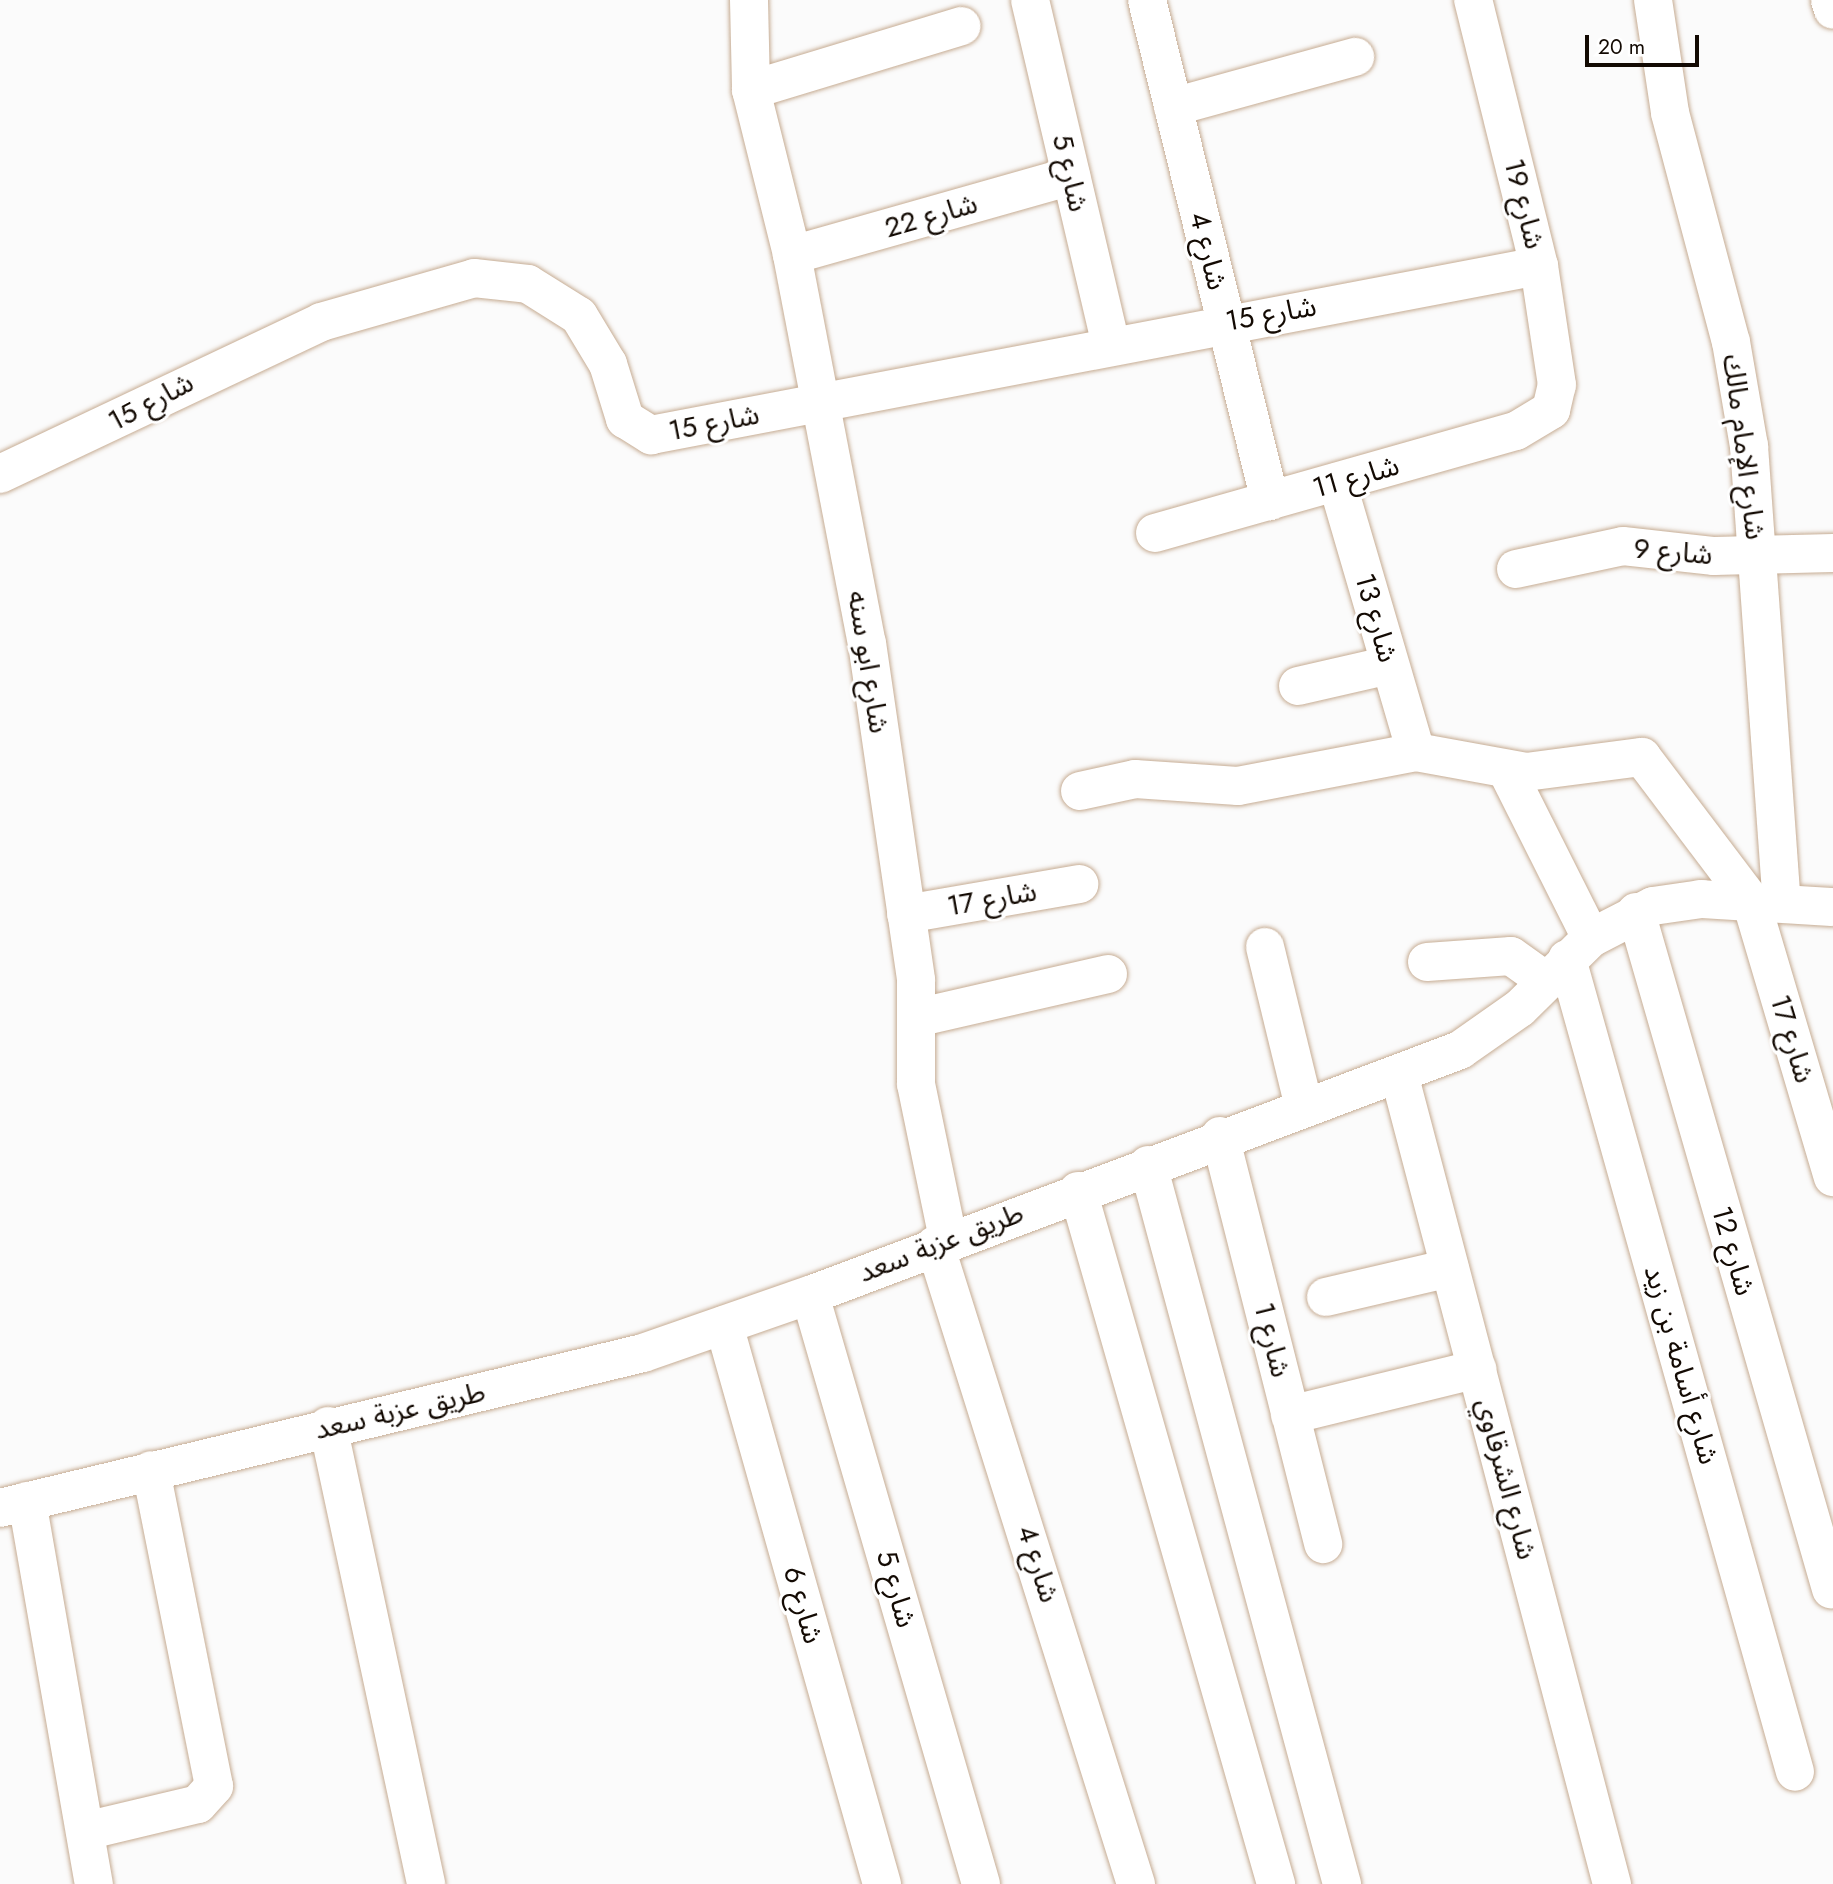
<!DOCTYPE html>
<html>
<head>
<meta charset="utf-8">
<style>
	body { margin:0 }
	#map { position:relative; width:1833px; height:1884px; overflow:hidden; background:#fbfbfb; font-family:Jost,"Noto Sans Arabic",sans-serif }
	div>[style] { position:absolute }
	[style*='--x'] { left:calc(var(--x)*1px); top:calc(var(--y)*1px); width:calc(var(--w)*1px); rotate:calc(var(--a)*1deg) }
	.roads { filter:drop-shadow(0 0 2px #c6ac93) drop-shadow(0 0 2px #c6ac93) }
	.minor>* { height:38px; margin:-19px; padding:0 19px; transform-origin:19px; border-radius:19px; background:#fff }
	span { translate:-50% -50%; white-space:nowrap; text-align:center; line-height:1.15; -webkit-text-stroke:6px #fff; paint-order:stroke }
	.street-label { font-size:28px; color:#130a03 }
	.scale { position:absolute; left:1585px; top:35px; width:114px; height:32px; box-sizing:border-box; border:4px solid #130a03; border-top:0; padding-left:9px; font-size:21px; line-height:24px; white-space:nowrap; color:#130a03; -webkit-text-stroke:5px #fff; paint-order:stroke }
</style>
</head>
<body>
<div id="map">
	<div class="roads">
		<div class="minor">
			<div style="--x:749;--y:0;--w:90;--a:88.7"></div>
			<div style="--x:751;--y:90;--w:170;--a:76"></div>
			<div style="--x:792;--y:255;--w:395;--a:79.1"></div>
			<div style="--x:867;--y:643;--w:341;--a:81.7"></div>
			<div style="--x:916;--y:980;--w:104;--a:90"></div>
			<div style="--x:916;--y:1084;--w:158;--a:78.3"></div>
			<div style="--x:1030;--y:0;--w:354;--a:76.8"></div>
			<div style="--x:1147;--y:0;--w:516;--a:76.21"></div>
			<div style="--x:1653;--y:0;--w:114;--a:81.4"></div>
			<div style="--x:1670;--y:113;--w:237;--a:75.1"></div>
			<div style="--x:1731;--y:342;--w:106;--a:80.2"></div>
			<div style="--x:1749;--y:446;--w:458;--a:85.9"></div>
			<div style="--x:1830;--y:0;--w:10;--a:73"></div>
			<div style="--x:751;--y:90;--w:220;--a:-16.9"></div>
			<div style="--x:1173;--y:107;--w:189;--a:-15.4"></div>
			<div style="--x:792;--y:255;--w:290;--a:-15.8"></div>
			<div style="--x:0;--y:474;--w:355;--a:-25.3"></div>
			<div style="--x:321;--y:322;--w:159;--a:-16"></div>
			<div style="--x:474;--y:278;--w:54;--a:6.3"></div>
			<div style="--x:528;--y:284;--w:60;--a:32.1"></div>
			<div style="--x:579;--y:316;--w:56;--a:58.9"></div>
			<div style="--x:608;--y:364;--w:58;--a:72.8"></div>
			<div style="--x:625;--y:419;--w:31;--a:32"></div>
			<div style="--x:651;--y:435;--w:904;--a:-10.78"></div>
			<div style="--x:1337;--y:482;--w:281;--a:73.7"></div>
			<div style="--x:1155;--y:533;--w:375;--a:-15.8"></div>
			<div style="--x:1516;--y:431;--w:41;--a:-31"></div>
			<div style="--x:1551;--y:410;--w:26;--a:-77"></div>
			<div style="--x:1557;--y:385;--w:120;--a:-98.6"></div>
			<div style="--x:1539;--y:266;--w:274;--a:-103.9"></div>
			<div style="--x:1516;--y:569;--w:109;--a:-12.1"></div>
			<div style="--x:1623;--y:546;--w:92;--a:6.3"></div>
			<div style="--x:1714;--y:556;--w:119;--a:-1.4"></div>
			<div style="--x:1298;--y:686;--w:94;--a:-12.9"></div>
			<div style="--x:1506;--y:769;--w:189;--a:63.3"></div>
			<div style="--x:1080;--y:791;--w:56;--a:-12.3"></div>
			<div style="--x:1135;--y:779;--w:103;--a:3.9"></div>
			<div style="--x:1238;--y:786;--w:181;--a:-10.8"></div>
			<div style="--x:1416;--y:752;--w:112;--a:10.3"></div>
			<div style="--x:1526;--y:772;--w:117;--a:-7.4"></div>
			<div style="--x:1642;--y:757;--w:181;--a:52.9"></div>
			<div style="--x:1751;--y:901;--w:288;--a:73.5"></div>
			<div style="--x:1636;--y:912;--w:705;--a:73.93"></div>
			<div style="--x:906;--y:914;--w:176;--a:-9.8"></div>
			<div style="--x:1265;--y:947;--w:165;--a:76.3"></div>
			<div style="--x:1567;--y:959;--w:844;--a:74.33"></div>
			<div style="--x:1427;--y:962;--w:84;--a:-4.1"></div>
			<div style="--x:1511;--y:956;--w:43;--a:35.5"></div>
			<div style="--x:916;--y:1018;--w:197;--a:-12.9"></div>
			<div style="--x:1399;--y:1074;--w:838;--a:75.27"></div>
			<div style="--x:1220;--y:1136;--w:421;--a:75.8"></div>
			<div style="--x:1148;--y:1165;--w:745;--a:74.9"></div>
			<div style="--x:1078;--y:1191;--w:721;--a:74.05"></div>
			<div style="--x:935;--y:1245;--w:670;--a:72.54"></div>
			<div style="--x:810;--y:1295;--w:613;--a:73.81"></div>
			<div style="--x:1326;--y:1297;--w:127;--a:-13.2"></div>
			<div style="--x:724;--y:1325;--w:581;--a:74.22"></div>
			<div style="--x:1290;--y:1415;--w:193;--a:-13.8"></div>
			<div style="--x:328;--y:1426;--w:468;--a:77.9"></div>
			<div style="--x:27;--y:1501;--w:389;--a:80.1"></div>
			<div style="--x:0;--y:1508;--w:661;--a:-13.55"></div>
			<div style="--x:643;--y:1353;--w:177;--a:-19.2"></div>
			<div style="--x:810;--y:1295;--w:695;--a:-20.65"></div>
			<div style="--x:1460;--y:1050;--w:73;--a:-35"></div>
			<div style="--x:1520;--y:1008;--w:100;--a:-44.6"></div>
			<div style="--x:1591;--y:938;--w:70;--a:-27.3"></div>
			<div style="--x:1653;--y:906;--w:49;--a:-8.3"></div>
			<div style="--x:1701;--y:899;--w:132;--a:3.5"></div>
			<div style="--x:85;--y:1831;--w:116;--a:-13.4"></div>
			<div style="--x:198;--y:1804;--w:24;--a:-48"></div>
			<div style="--x:214;--y:1786;--w:322;--a:-101.3"></div>
		</div>
	</div>
	<div class="street-label">
		<span style="left:1070px;top:173px;rotate:77deg">شارع 5</span>
		<span style="left:1524px;top:204px;rotate:76deg">شارع 19</span>
		<span style="left:931px;top:216px;rotate:-16deg">شارع 22</span>
		<span style="left:1208px;top:251px;rotate:76deg">شارع 4</span>
		<span style="left:1271px;top:314px;rotate:-10deg">شارع 15</span>
		<span style="left:151px;top:402px;rotate:-28deg">شارع 15</span>
		<span style="left:714px;top:423px;rotate:-11deg">شارع 15</span>
		<span style="left:1744px;top:447px;rotate:83deg">شارع الإمام مالك</span>
		<span style="left:1356px;top:477px;rotate:-16deg">شارع 11</span>
		<span style="left:1673px;top:552px;rotate:5deg">شارع 9</span>
		<span style="left:1376px;top:618px;rotate:74deg">شارع 13</span>
		<span style="left:868px;top:662px;rotate:81deg">شارع ابو سنه</span>
		<span style="left:992px;top:899px;rotate:-10deg">شارع 17</span>
		<span style="left:1792px;top:1039px;rotate:73deg">شارع 17</span>
		<span style="left:941px;top:1243px;rotate:-21deg">طريق عزبة سعد</span>
		<span style="left:1733px;top:1251px;rotate:74deg">شارع 12</span>
		<span style="left:1272px;top:1340px;rotate:76deg">شارع 1</span>
		<span style="left:1681px;top:1365px;rotate:74deg">شارع أسامة بن زيد</span>
		<span style="left:400px;top:1411px;rotate:-13deg">طريق عزبة سعد</span>
		<span style="left:1506px;top:1479px;rotate:75deg">شارع الشرقاوي</span>
		<span style="left:1038px;top:1564px;rotate:72deg">شارع 4</span>
		<span style="left:896px;top:1589px;rotate:74deg">شارع 5</span>
		<span style="left:803px;top:1605px;rotate:74deg">شارع 6</span>
	</div>
	<div class="scale">20 m</div>
</div>
</body>
</html>
